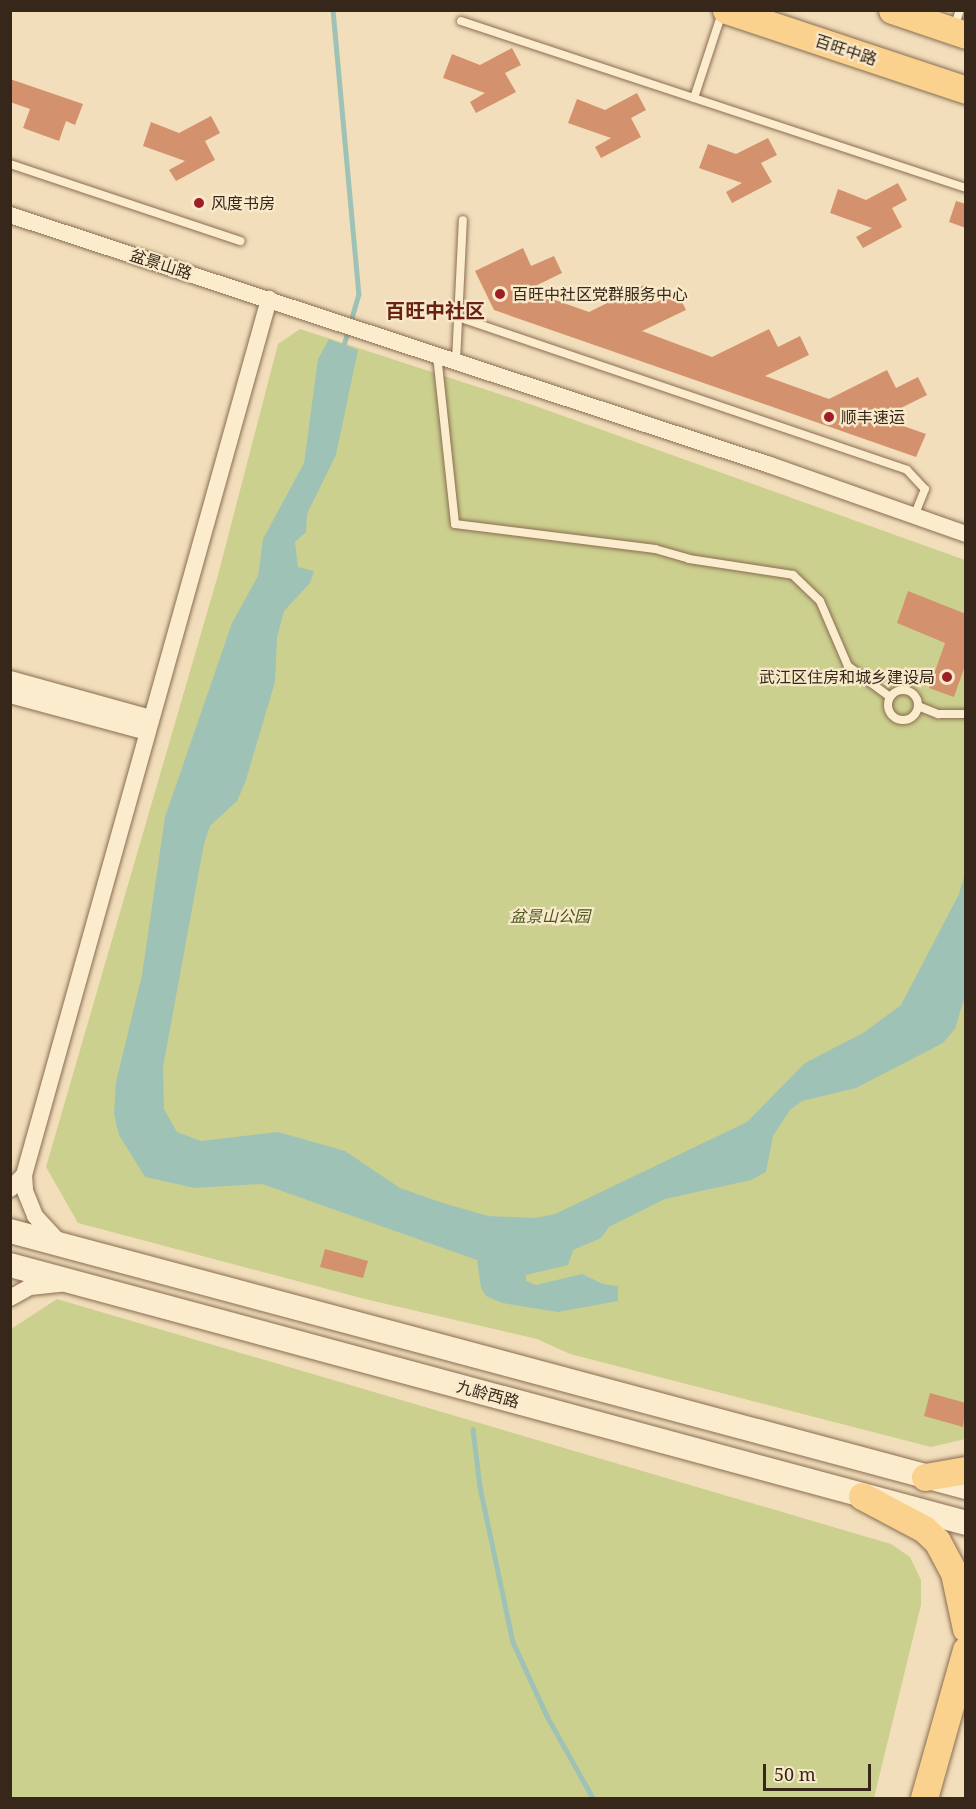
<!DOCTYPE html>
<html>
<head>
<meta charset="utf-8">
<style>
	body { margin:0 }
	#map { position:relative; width:976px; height:1809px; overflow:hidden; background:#f2debb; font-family:"Noto Serif","Noto Sans SC",serif }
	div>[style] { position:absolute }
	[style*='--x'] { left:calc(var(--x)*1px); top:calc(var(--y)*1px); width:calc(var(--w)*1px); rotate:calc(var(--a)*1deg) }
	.green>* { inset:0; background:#ccd08e }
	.water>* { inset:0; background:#9fc2b6 }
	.stream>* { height:4.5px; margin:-2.25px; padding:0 2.25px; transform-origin:2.25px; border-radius:2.25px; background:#9fc2b6 }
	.building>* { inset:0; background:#d3926d }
	.roads { filter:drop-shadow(0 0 2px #8a6d53) drop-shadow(0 0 2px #8a6d53) }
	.service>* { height:8px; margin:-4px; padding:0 4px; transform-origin:4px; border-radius:4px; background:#fcecce }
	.service>.ring { margin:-4px; padding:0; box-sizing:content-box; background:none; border:8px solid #fcecce; border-radius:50% }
	.minor>* { height:16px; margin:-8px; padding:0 8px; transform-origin:8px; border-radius:8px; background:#fcecce }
	.secondary>* { height:24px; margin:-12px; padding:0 12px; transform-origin:12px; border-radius:12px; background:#fcecce }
	.primary>* { height:27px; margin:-13.5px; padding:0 13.5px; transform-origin:13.5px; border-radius:13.5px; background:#fad28d }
	.dots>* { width:16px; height:16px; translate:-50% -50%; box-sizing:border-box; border:3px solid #f8e9cb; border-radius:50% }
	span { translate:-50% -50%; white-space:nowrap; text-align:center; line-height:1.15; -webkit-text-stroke:4.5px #f8e9cb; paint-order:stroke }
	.street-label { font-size:16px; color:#37271a }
	.poi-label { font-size:16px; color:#37271a }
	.left { translate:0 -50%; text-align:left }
	.right { translate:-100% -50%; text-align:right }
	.park-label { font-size:16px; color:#4b561e; font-style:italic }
	.quarter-label { font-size:20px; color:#682215; font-weight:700 }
	.frame { position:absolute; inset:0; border:12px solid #37271a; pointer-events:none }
	.scale { position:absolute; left:763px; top:1764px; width:108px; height:27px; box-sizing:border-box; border:3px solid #37271a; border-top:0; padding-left:8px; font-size:18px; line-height:21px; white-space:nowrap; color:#37271a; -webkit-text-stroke:4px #f8e9cb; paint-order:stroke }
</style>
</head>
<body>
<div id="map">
	<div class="green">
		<div style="clip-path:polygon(300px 329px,527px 403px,965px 560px,965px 1439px,931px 1447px,570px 1354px,537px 1339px,365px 1299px,78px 1223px,46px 1167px,218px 575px,278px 344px)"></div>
		<div style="clip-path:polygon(57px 1299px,891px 1544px,910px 1557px,921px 1580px,921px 1605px,874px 1798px,11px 1798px,11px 1329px)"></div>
	</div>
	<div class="water">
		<div style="clip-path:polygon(329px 339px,358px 350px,336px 455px,307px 514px,306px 532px,295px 542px,298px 567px,314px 571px,310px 583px,284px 611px,277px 638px,275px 682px,245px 783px,237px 801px,210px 826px,204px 844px,163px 1067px,164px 1109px,177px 1132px,201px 1141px,278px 1132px,345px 1151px,400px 1188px,443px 1203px,488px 1216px,535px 1218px,555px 1214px,747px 1122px,805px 1063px,863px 1033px,901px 1005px,959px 894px,965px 873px,965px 996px,955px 1029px,943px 1043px,856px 1088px,802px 1101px,790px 1110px,773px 1136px,766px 1172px,751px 1180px,665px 1199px,609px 1227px,601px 1238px,573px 1250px,568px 1265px,526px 1275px,526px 1281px,536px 1285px,582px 1274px,603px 1284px,618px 1286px,618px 1301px,558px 1312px,502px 1303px,486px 1296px,481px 1288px,477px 1260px,262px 1184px,195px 1188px,145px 1177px,119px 1135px,114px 1114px,116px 1082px,142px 975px,165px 817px,232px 623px,258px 576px,263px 539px,304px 463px,318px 359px)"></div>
	</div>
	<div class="stream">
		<div style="--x:333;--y:10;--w:285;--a:84.8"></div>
		<div style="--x:359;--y:294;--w:57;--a:106.2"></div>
		<div style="--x:473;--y:1429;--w:58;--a:83.1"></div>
		<div style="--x:480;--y:1487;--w:158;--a:78"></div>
		<div style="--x:513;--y:1642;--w:81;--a:65.3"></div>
		<div style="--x:547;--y:1716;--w:94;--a:60.7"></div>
	</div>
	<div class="building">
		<div style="clip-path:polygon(512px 48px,521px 65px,505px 73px,516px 92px,476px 113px,470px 102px,485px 93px,443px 78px,452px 54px,480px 65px)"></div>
		<div style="clip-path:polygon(10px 79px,83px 104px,75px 125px,66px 121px,59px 141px,23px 128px,30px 109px,10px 102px)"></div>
		<div style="clip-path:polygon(637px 93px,646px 110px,631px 118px,641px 137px,601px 158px,595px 147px,611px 138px,568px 123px,577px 99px,605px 110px)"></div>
		<div style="clip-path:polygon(211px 116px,220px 133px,205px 141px,215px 160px,176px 181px,169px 170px,185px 161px,143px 146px,151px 122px,179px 133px)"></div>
		<div style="clip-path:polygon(768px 138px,777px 155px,761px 163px,772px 182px,732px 203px,726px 192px,742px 183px,699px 168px,708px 144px,736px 154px)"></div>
		<div style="clip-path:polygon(898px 183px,907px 200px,892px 208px,902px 227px,863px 248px,856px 237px,872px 228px,830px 213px,838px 189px,866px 200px)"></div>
		<div style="clip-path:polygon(956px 201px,966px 204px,966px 228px,949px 222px)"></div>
		<div style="clip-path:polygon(523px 248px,531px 266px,554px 256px,562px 273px,527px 290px,589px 312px,646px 284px,655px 303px,677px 292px,686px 310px,642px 331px,712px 357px,769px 329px,778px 347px,800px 336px,809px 355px,765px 376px,829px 399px,887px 370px,896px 388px,918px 377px,927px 395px,881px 418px,926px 434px,916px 457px,494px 310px,475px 271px)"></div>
		<div style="clip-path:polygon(908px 591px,966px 614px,966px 663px,954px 697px,929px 688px,945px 643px,897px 623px)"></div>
		<div style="clip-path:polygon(325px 1249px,368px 1261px,363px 1278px,320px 1267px)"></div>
		<div style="clip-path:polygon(930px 1393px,966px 1403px,963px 1427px,924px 1416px)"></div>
	</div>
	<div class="roads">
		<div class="service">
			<div style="--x:461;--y:21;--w:532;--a:18.3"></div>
			<div style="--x:954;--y:28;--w:19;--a:-72"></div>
			<div style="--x:694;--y:98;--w:89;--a:-71.8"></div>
			<div style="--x:10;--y:164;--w:243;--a:18.5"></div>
			<div style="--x:458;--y:317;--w:474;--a:18.8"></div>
			<div style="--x:907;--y:470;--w:26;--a:47"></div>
			<div style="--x:925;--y:489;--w:29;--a:112"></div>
			<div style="--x:437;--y:355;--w:170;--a:83.9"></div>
			<div style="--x:455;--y:524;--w:202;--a:7.1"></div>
			<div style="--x:655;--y:549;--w:35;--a:16"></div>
			<div style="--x:689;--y:559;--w:105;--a:8.7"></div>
			<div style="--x:793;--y:575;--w:37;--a:44"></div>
			<div style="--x:820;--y:601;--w:71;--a:66.7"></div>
			<div style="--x:848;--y:666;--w:52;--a:36.4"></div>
			<div style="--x:456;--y:361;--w:141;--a:-87.2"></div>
			<div class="ring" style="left:888px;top:690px;width:22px;height:22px"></div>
			<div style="--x:918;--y:706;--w:22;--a:22"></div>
			<div style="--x:938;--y:714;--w:28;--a:0"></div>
		</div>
		<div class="minor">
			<div style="--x:10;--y:215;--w:800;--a:18.21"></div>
			<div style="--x:770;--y:465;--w:208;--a:19.4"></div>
			<div style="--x:10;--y:679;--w:146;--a:15.5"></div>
			<div style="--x:10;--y:695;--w:142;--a:15.1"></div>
			<div style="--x:24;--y:1175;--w:910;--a:-74.37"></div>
			<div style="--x:10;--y:1189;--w:20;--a:-45"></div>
			<div style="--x:24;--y:1175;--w:16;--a:86"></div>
			<div style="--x:25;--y:1191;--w:27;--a:68"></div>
			<div style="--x:35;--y:1216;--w:35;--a:47"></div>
			<div style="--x:10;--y:1298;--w:23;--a:-29"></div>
			<div style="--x:30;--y:1287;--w:31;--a:-6"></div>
		</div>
		<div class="secondary">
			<div style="--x:10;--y:1231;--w:990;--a:14.99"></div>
			<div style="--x:10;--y:1265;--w:990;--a:15.1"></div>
		</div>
		<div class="primary">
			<div style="--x:726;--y:10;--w:253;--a:18.4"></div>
			<div style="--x:892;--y:10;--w:78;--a:18.7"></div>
			<div style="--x:925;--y:1477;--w:42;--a:-9.7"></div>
			<div style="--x:862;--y:1496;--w:70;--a:28"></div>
			<div style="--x:924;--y:1529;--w:18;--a:43"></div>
			<div style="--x:937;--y:1541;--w:36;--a:62"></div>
			<div style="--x:954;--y:1573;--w:57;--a:77.9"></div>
			<div style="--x:924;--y:1798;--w:154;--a:-74.2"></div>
		</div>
	</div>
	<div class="dots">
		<div style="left:199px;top:203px;background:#9e1e26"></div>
		<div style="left:500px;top:294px;background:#9e1e26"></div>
		<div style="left:829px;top:417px;background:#9e1e26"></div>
		<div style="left:947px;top:677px;background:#9e1e26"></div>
	</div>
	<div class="street-label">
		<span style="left:846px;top:50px;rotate:18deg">百旺中路</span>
		<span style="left:161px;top:264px;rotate:18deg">盆景山路</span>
		<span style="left:488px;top:1394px;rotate:15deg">九龄西路</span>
	</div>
	<div class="poi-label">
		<span class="left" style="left:211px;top:203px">风度书房</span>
		<span class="left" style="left:512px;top:294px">百旺中社区党群服务中心</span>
		<span class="left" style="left:841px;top:417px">顺丰速运</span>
		<span class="right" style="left:935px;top:677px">武江区住房和城乡建设局</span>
	</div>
	<div class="park-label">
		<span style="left:550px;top:916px">盆景山公园</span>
	</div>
	<div class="quarter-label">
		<span style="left:435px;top:310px">百旺中社区</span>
	</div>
	<div class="frame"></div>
	<div class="scale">50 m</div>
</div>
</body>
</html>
